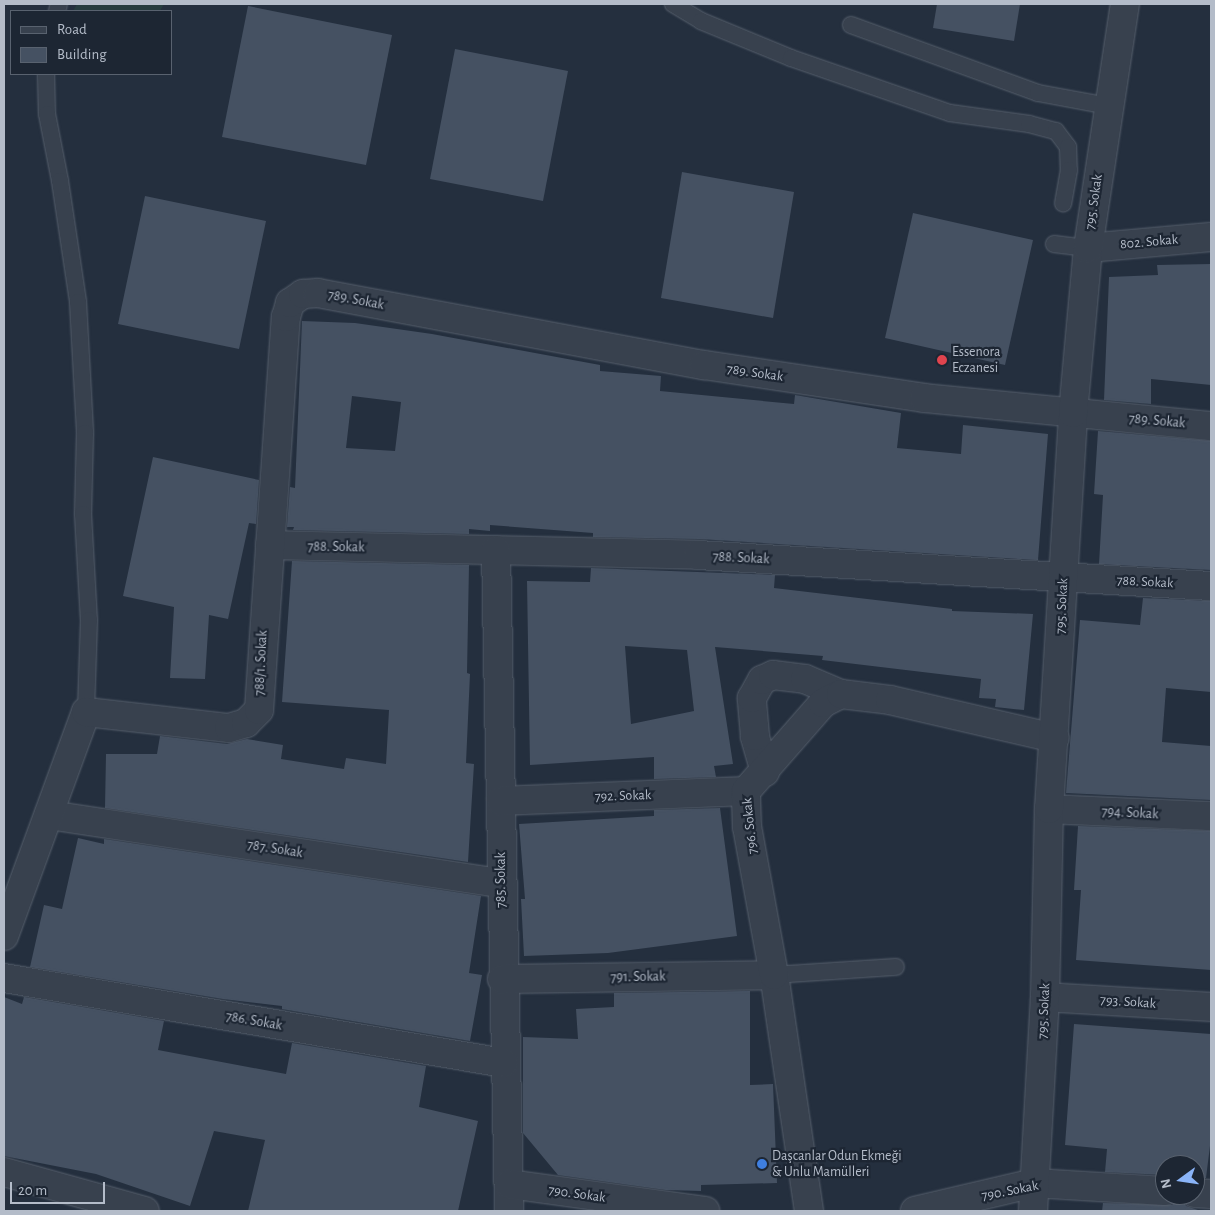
<!DOCTYPE html>
<html>
<head>
<meta charset="utf-8">
<style>
	body { margin:0 }
	#map { position:relative; width:1215px; height:1215px; overflow:hidden; background:#242f3e; font-family:"Alegreya Sans",sans-serif }
	div>[style] { position:absolute }
	[style*='--x'] { left:calc(var(--x)*1px); top:calc(var(--y)*1px); width:calc(var(--w)*1px); rotate:calc(var(--a)*1deg) }
	.green>* { inset:0; background:#263c3f }
	.building>* { inset:0; background:#455162 }
	.roads { filter:drop-shadow(0 0 1px #565f6c) drop-shadow(0 0 1px #565f6c) }
	.lane>* { height:16px; margin:-8px; padding:0 8px; transform-origin:8px; border-radius:8px; background:#38414e }
	.street>* { height:28px; margin:-14px; padding:0 14px; transform-origin:14px; border-radius:14px; background:#38414e }
	.dots>* { width:14px; height:14px; translate:-50% -50%; box-sizing:border-box; border:2px solid #1d2633; border-radius:50% }
	span { translate:-50% -50%; white-space:nowrap; text-align:center; line-height:1.15; -webkit-text-stroke:4.5px #1d2633; paint-order:stroke }
	.street-label { font-size:14px; color:#b4bcc9 }
	.poi-label { font-size:14px; color:#b4bcc9 }
	.left { translate:0 -50%; text-align:left }
	.frame { position:absolute; inset:0; border:5px solid #b4bcc9; pointer-events:none }
	.legend { position:absolute; left:10px; top:10px; width:162px; height:65px; box-sizing:border-box; background:#1d2633; border:1px solid #59626f; margin:0; padding:6px 9px; list-style:none; font-size:15px; color:#b4bcc9 }
	.legend li { display:flex; align-items:center; gap:10px; height:25px }
	.legend b { width:25px; border:1px solid #59626f }
	.north { position:absolute; left:1155px; top:1155px; width:50px; height:50px; box-sizing:border-box; background:#1d2633; border:1px solid #59626f; border-radius:50%; rotate:256deg; font-size:14px; font-weight:700; line-height:20px; text-align:center; color:#b4bcc9 }
	.north::after { content:''; display:block; margin:auto; width:18px; height:22px; background:#8ab4f8; clip-path:polygon(50% 0,100% 100%,50% 72%,0 100%) }
	.scale { position:absolute; left:10px; top:1182px; width:95px; height:22px; box-sizing:border-box; border:2px solid #b4bcc9; border-top:0; padding-left:6px; font-size:15px; line-height:18px; white-space:nowrap; color:#b4bcc9; -webkit-text-stroke:4px #1d2633; paint-order:stroke }
</style>
</head>
<body>
<div id="map">
	<div class="green">
		<div style="clip-path:polygon(77px 4px,164px 4px,160px 11px,73px 11px)"></div>
	</div>
	<div class="building">
		<div style="clip-path:polygon(937px 4px,1020px 4px,1014px 41px,933px 28px)"></div>
		<div style="clip-path:polygon(248px 6px,392px 35px,366px 165px,222px 137px)"></div>
		<div style="clip-path:polygon(455px 49px,568px 71px,543px 201px,430px 179px)"></div>
		<div style="clip-path:polygon(682px 172px,794px 192px,773px 318px,661px 298px)"></div>
		<div style="clip-path:polygon(145px 196px,266px 221px,239px 349px,118px 324px)"></div>
		<div style="clip-path:polygon(913px 213px,1033px 240px,1005px 365px,885px 338px)"></div>
		<div style="clip-path:polygon(1211px 264px,1211px 385px,1151px 379px,1151px 404px,1104px 400px,1109px 277px,1158px 275px,1157px 265px)"></div>
		<div style="clip-path:polygon(evenodd,302px 321px,355px 323px,432px 334px,600px 365px,600px 371px,661px 376px,660px 391px,794px 404px,795px 395px,901px 413px,897px 448px,961px 454px,963px 425px,1048px 434px,1038px 560px,699px 539px,593px 537px,593px 533px,490px 525px,490px 531px,469px 529px,469px 534px,293px 530px,294px 527px,287px 527px,290px 487px,295px 488px,302px 321px,352px 396px,401px 402px,395px 451px,346px 448px,352px 396px)"></div>
		<div style="clip-path:polygon(1098px 431px,1211px 441px,1211px 570px,1099px 564px,1103px 495px,1094px 494px)"></div>
		<div style="clip-path:polygon(153px 457px,259px 480px,256px 524px,249px 523px,228px 619px,209px 615px,205px 679px,170px 678px,174px 607px,123px 596px)"></div>
		<div style="clip-path:polygon(292px 561px,469px 565px,467px 673px,470px 674px,466px 763px,474px 764px,468px 862px,105px 808px,106px 754px,157px 754px,160px 736px,227px 744px,247px 739px,283px 745px,281px 759px,344px 769px,346px 758px,386px 764px,389px 710px,282px 702px)"></div>
		<div style="clip-path:polygon(evenodd,591px 568px,775px 575px,774px 588px,952px 609px,952px 611px,1033px 614px,1024px 710px,995px 707px,996px 699px,979px 698px,981px 679px,822px 660px,823px 656px,715px 647px,733px 764px,714px 766px,716px 777px,654px 779px,654px 757px,530px 765px,527px 581px,590px 582px,591px 568px,625px 646px,687px 650px,694px 711px,631px 724px,625px 646px)"></div>
		<div style="clip-path:polygon(1143px 598px,1211px 601px,1211px 692px,1166px 688px,1162px 742px,1211px 746px,1211px 800px,1066px 793px,1080px 620px,1140px 625px)"></div>
		<div style="clip-path:polygon(720px 808px,737px 936px,608px 953px,524px 956px,521px 899px,525px 899px,519px 824px,654px 816px,654px 810px)"></div>
		<div style="clip-path:polygon(1078px 826px,1211px 831px,1211px 970px,1076px 960px,1081px 890px,1074px 890px)"></div>
		<div style="clip-path:polygon(78px 838px,104px 844px,104px 839px,481px 896px,469px 973px,482px 975px,470px 1041px,282px 1009px,282px 1006px,223px 999px,30px 967px,44px 905px,62px 909px)"></div>
		<div style="clip-path:polygon(750px 991px,750px 1085px,773px 1084px,777px 1183px,701px 1185px,701px 1191px,666px 1190px,558px 1175px,523px 1133px,523px 1037px,578px 1039px,576px 1009px,614px 1007px,614px 993px)"></div>
		<div style="clip-path:polygon(4px 997px,22px 1004px,24px 997px,164px 1021px,158px 1050px,286px 1074px,292px 1043px,426px 1066px,419px 1107px,478px 1121px,458px 1211px,248px 1211px,265px 1140px,214px 1131px,190px 1206px,96px 1174px,4px 1156px)"></div>
		<div style="clip-path:polygon(1074px 1024px,1211px 1034px,1211px 1138px,1206px 1178px,1195px 1178px,1195px 1165px,1165px 1165px,1165px 1175px,1105px 1172px,1107px 1149px,1065px 1145px)"></div>
		<div style="clip-path:polygon(1180px 1195px,1186px 1206px,1201px 1211px,1102px 1211px,1103px 1203px,1172px 1205px)"></div>
	</div>
	<div class="roads">
		<div class="lane">
			<div style="--x:673;--y:4;--w:33;--a:31"></div>
			<div style="--x:701;--y:21;--w:97;--a:22.3"></div>
			<div style="--x:791;--y:58;--w:168;--a:19.1"></div>
			<div style="--x:950;--y:113;--w:80;--a:7.9"></div>
			<div style="--x:1029;--y:124;--w:28;--a:15"></div>
			<div style="--x:1056;--y:131;--w:20;--a:53"></div>
			<div style="--x:1068;--y:147;--w:23;--a:88"></div>
			<div style="--x:1069;--y:170;--w:34;--a:100"></div>
			<div style="--x:57;--y:11;--w:7;--a:-74"></div>
			<div style="--x:851;--y:25;--w:199;--a:20"></div>
			<div style="--x:1038;--y:93;--w:71;--a:10.5"></div>
			<div style="--x:46;--y:74;--w:40;--a:88.6"></div>
			<div style="--x:47;--y:114;--w:68;--a:79"></div>
			<div style="--x:60;--y:181;--w:122;--a:81.5"></div>
			<div style="--x:78;--y:302;--w:131;--a:86.9"></div>
			<div style="--x:85;--y:433;--w:81;--a:91.4"></div>
			<div style="--x:83;--y:514;--w:106;--a:86.8"></div>
			<div style="--x:89;--y:620;--w:92;--a:91.9"></div>
			<div style="--x:1054;--y:244;--w:34;--a:7"></div>
			<div style="--x:774;--y:975;--w:122;--a:-3.8"></div>
		</div>
		<div class="street">
			<div style="--x:1088;--y:248;--w:123;--a:-5.1"></div>
			<div style="--x:270;--y:545;--w:428;--a:1.3"></div>
			<div style="--x:698;--y:555;--w:514;--a:3.46"></div>
			<div style="--x:496;--y:550;--w:661;--a:88.87"></div>
			<div style="--x:765;--y:772;--w:37;--a:-106"></div>
			<div style="--x:755;--y:736;--w:38;--a:-95"></div>
			<div style="--x:752;--y:698;--w:21;--a:-61"></div>
			<div style="--x:762;--y:680;--w:12;--a:-24"></div>
			<div style="--x:773;--y:675;--w:32;--a:7"></div>
			<div style="--x:805;--y:679;--w:39;--a:23"></div>
			<div style="--x:501;--y:801;--w:245;--a:-2.3"></div>
			<div style="--x:1049;--y:809;--w:162;--a:2.5"></div>
			<div style="--x:49;--y:815;--w:457;--a:8.6"></div>
			<div style="--x:4;--y:936;--w:239;--a:-69.9"></div>
			<div style="--x:86;--y:712;--w:144;--a:6.4"></div>
			<div style="--x:229;--y:728;--w:18;--a:-16"></div>
			<div style="--x:246;--y:723;--w:18;--a:-45"></div>
			<div style="--x:259;--y:710;--w:394;--a:-86.1"></div>
			<div style="--x:286;--y:317;--w:15;--a:-74"></div>
			<div style="--x:290;--y:303;--w:16;--a:-35"></div>
			<div style="--x:303;--y:294;--w:15;--a:-4"></div>
			<div style="--x:318;--y:293;--w:393;--a:10.6"></div>
			<div style="--x:704;--y:365;--w:222;--a:8.5"></div>
			<div style="--x:924;--y:398;--w:288;--a:5.6"></div>
			<div style="--x:4;--y:978;--w:507;--a:9.65"></div>
			<div style="--x:502;--y:979;--w:272;--a:-0.8"></div>
			<div style="--x:1045;--y:997;--w:166;--a:3.4"></div>
			<div style="--x:4;--y:1172;--w:146;--a:15.5"></div>
			<div style="--x:509;--y:1184;--w:198;--a:7.8"></div>
			<div style="--x:1195;--y:1193;--w:16;--a:4"></div>
			<div style="--x:809;--y:1211;--w:239;--a:-98.4"></div>
			<div style="--x:774;--y:975;--w:150;--a:-100.3"></div>
			<div style="--x:747;--y:827;--w:36;--a:-92"></div>
			<div style="--x:746;--y:791;--w:117;--a:-48.8"></div>
			<div style="--x:823;--y:703;--w:20;--a:-27"></div>
			<div style="--x:841;--y:694;--w:49;--a:7"></div>
			<div style="--x:890;--y:700;--w:169;--a:13"></div>
			<div style="--x:915;--y:1211;--w:122;--a:-13.2"></div>
			<div style="--x:1034;--y:1183;--w:131;--a:3.5"></div>
			<div style="--x:1033;--y:1211;--w:214;--a:-86.8"></div>
			<div style="--x:1045;--y:997;--w:188;--a:-88.8"></div>
			<div style="--x:1049;--y:809;--w:397;--a:-86.5"></div>
			<div style="--x:1073;--y:413;--w:166;--a:-84.8"></div>
			<div style="--x:1088;--y:248;--w:247;--a:-81.4"></div>
		</div>
	</div>
	<div class="dots">
		<div style="left:942px;top:360px;background:#e0444e"></div>
		<div style="left:762px;top:1164px;background:#3f7fe0"></div>
	</div>
	<div class="street-label">
		<span style="left:1094px;top:202px;rotate:-82deg">795. Sokak</span>
		<span style="left:1149px;top:242px;rotate:-5deg">802. Sokak</span>
		<span style="left:356px;top:300px;rotate:11deg">789. Sokak</span>
		<span style="left:755px;top:373px;rotate:8deg">789. Sokak</span>
		<span style="left:1157px;top:421px;rotate:5deg">789. Sokak</span>
		<span style="left:336px;top:547px;rotate:1deg">788. Sokak</span>
		<span style="left:741px;top:558px;rotate:3deg">788. Sokak</span>
		<span style="left:1145px;top:582px;rotate:3deg">788. Sokak</span>
		<span style="left:1062px;top:606px;rotate:-87deg">795. Sokak</span>
		<span style="left:261px;top:663px;rotate:-87deg">788/1. Sokak</span>
		<span style="left:623px;top:796px;rotate:-2deg">792. Sokak</span>
		<span style="left:1130px;top:813px;rotate:3deg">794. Sokak</span>
		<span style="left:750px;top:826px;rotate:-96deg">796. Sokak</span>
		<span style="left:275px;top:849px;rotate:9deg">787. Sokak</span>
		<span style="left:501px;top:880px;rotate:-90deg">785. Sokak</span>
		<span style="left:638px;top:977px;rotate:-1deg">791. Sokak</span>
		<span style="left:1128px;top:1002px;rotate:4deg">793. Sokak</span>
		<span style="left:1044px;top:1011px;rotate:-87deg">795. Sokak</span>
		<span style="left:254px;top:1021px;rotate:10deg">786. Sokak</span>
		<span style="left:1010px;top:1191px;rotate:-11deg">790. Sokak</span>
		<span style="left:577px;top:1194px;rotate:8deg">790. Sokak</span>
	</div>
	<div class="poi-label">
		<span class="left" style="left:952px;top:360px">Essenora<br>Eczanesi</span>
		<span class="left" style="left:772px;top:1164px">Daşcanlar Odun Ekmeği<br>&amp; Unlu Mamülleri</span>
	</div>
	<div class="frame"></div>
	<ul class="legend">
	<li><b style="height:6px;background:#38414e"></b>Road</li>
	<li><b style="height:14px;background:#455162"></b>Building</li>
	</ul>
	<div class="north">N</div>
	<div class="scale">20 m</div>
</div>
</body>
</html>
